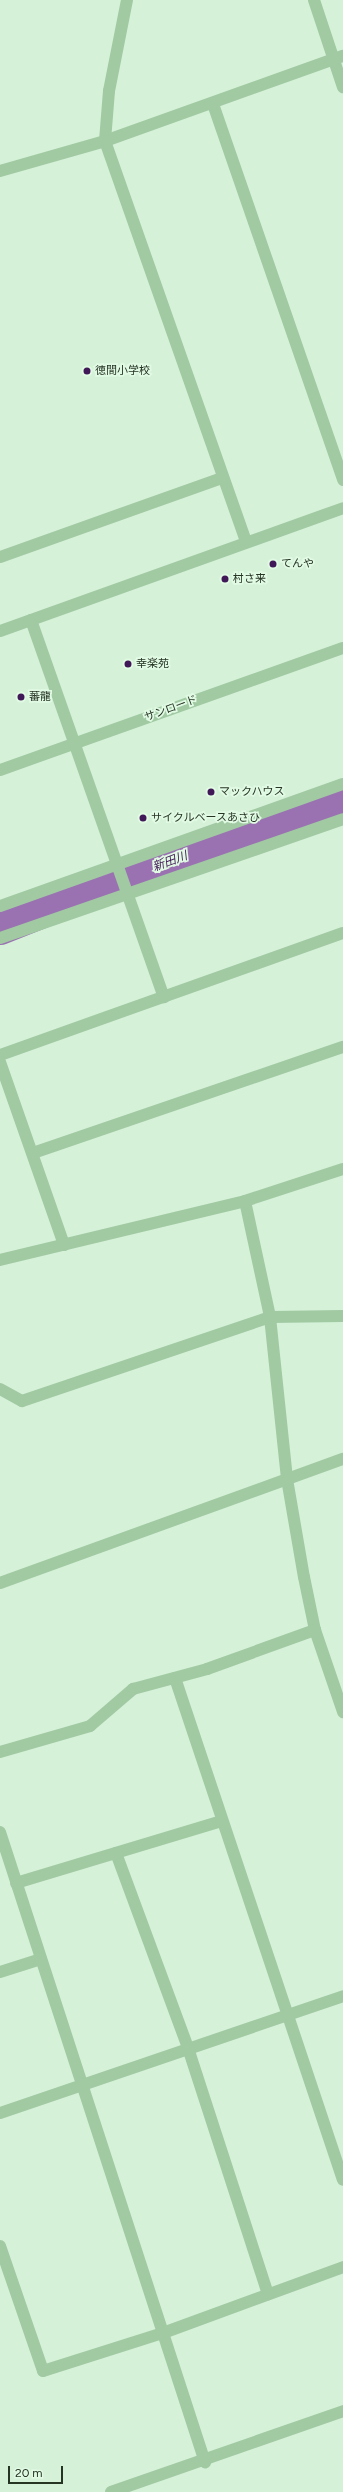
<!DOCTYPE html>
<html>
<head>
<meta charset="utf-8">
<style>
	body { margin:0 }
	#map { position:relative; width:343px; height:2492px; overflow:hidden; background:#d5f2d8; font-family:Figtree,"Noto Sans JP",sans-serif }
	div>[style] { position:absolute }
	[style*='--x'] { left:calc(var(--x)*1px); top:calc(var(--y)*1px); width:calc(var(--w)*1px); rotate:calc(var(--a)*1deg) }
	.river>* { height:33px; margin:-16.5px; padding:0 16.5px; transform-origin:16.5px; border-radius:16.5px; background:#9a72b1 }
	.minor>* { height:12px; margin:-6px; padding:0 6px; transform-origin:6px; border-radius:6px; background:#a1caa3 }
	.dots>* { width:11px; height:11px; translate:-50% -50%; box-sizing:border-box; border:2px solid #e1fae4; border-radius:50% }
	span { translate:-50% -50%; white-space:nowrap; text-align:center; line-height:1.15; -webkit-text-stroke:3.5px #e1fae4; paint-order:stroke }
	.poi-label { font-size:11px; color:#263424 }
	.left { translate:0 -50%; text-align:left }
	.street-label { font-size:11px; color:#263424 }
	.water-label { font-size:12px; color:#411857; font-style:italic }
	.scale { position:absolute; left:8px; top:2466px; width:55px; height:18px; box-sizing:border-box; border:2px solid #263424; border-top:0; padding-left:5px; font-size:12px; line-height:14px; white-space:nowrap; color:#263424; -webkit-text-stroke:3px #e1fae4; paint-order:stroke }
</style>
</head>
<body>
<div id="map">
	<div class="river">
		<div style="--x:0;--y:928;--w:135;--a:-21.8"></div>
		<div style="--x:125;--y:878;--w:232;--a:-19.7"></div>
	</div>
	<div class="minor">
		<div style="--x:127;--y:0;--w:93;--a:101.2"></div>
		<div style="--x:109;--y:91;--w:50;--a:94.6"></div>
		<div style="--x:105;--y:141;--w:425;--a:70.6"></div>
		<div style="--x:314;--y:0;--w:92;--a:71.6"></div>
		<div style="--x:213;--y:104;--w:398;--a:70.9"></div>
		<div style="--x:0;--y:171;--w:109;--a:-15.9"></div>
		<div style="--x:105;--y:141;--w:253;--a:-19.7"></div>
		<div style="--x:0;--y:557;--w:236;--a:-19.6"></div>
		<div style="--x:31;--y:620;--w:400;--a:70.6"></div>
		<div style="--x:0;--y:631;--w:364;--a:-19.7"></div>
		<div style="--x:0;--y:770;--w:364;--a:-19.6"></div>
		<div style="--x:0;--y:906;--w:364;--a:-19.6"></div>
		<div style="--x:0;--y:938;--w:363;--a:-19.1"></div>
		<div style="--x:0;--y:1055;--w:364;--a:-19.6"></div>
		<div style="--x:0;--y:1062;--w:194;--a:70.7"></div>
		<div style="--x:33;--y:1153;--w:328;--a:-18.9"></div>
		<div style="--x:245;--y:1201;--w:119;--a:77.8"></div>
		<div style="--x:270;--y:1317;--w:163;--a:84"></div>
		<div style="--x:287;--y:1479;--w:99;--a:80.2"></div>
		<div style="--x:304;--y:1577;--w:54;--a:78.3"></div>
		<div style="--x:315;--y:1630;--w:87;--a:71.1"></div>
		<div style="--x:0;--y:1260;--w:252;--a:-13.5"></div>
		<div style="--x:245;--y:1201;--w:103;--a:-18.1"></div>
		<div style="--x:0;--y:1389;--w:25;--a:29"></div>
		<div style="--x:22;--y:1401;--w:262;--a:-18.7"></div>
		<div style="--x:270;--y:1317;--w:73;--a:-0.8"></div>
		<div style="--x:0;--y:1583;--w:365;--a:-19.9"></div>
		<div style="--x:175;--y:1678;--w:529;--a:71.5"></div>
		<div style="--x:0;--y:1752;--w:94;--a:-16.1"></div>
		<div style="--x:90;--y:1726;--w:57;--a:-40.7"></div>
		<div style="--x:133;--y:1689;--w:77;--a:-15.1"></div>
		<div style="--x:207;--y:1669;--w:115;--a:-19.9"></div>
		<div style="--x:0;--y:1832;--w:663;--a:71.98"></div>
		<div style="--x:116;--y:1853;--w:208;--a:69.7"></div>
		<div style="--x:188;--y:2048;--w:259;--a:72"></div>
		<div style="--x:16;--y:1883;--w:214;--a:-16.8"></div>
		<div style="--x:0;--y:1972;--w:43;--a:-17.6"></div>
		<div style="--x:0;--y:2113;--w:362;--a:-18.8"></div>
		<div style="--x:0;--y:2246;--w:132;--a:71"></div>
		<div style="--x:43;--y:2371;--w:126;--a:-17.6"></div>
		<div style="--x:163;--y:2333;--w:192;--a:-20.1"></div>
		<div style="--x:111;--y:2492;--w:246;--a:-19.2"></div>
	</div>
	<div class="dots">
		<div style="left:87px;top:371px;background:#411857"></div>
		<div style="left:273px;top:564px;background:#411857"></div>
		<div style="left:225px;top:579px;background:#411857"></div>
		<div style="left:128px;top:664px;background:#411857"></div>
		<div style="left:21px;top:697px;background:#411857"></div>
		<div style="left:211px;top:792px;background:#411857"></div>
		<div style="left:143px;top:818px;background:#411857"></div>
	</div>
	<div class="poi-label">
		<span class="left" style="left:95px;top:371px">徳間小学校</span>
		<span class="left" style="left:281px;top:564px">てんや</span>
		<span class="left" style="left:233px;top:579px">村さ来</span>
		<span class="left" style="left:136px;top:664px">幸楽苑</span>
		<span class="left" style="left:29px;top:697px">蕃龍</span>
		<span class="left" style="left:219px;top:792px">マックハウス</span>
		<span class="left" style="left:151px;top:818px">サイクルベースあさひ</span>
	</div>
	<div class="street-label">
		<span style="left:171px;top:709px;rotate:-20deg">サンロード</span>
	</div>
	<div class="water-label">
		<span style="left:170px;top:862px;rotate:-20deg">新田川</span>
	</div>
	<div class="scale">20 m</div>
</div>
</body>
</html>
